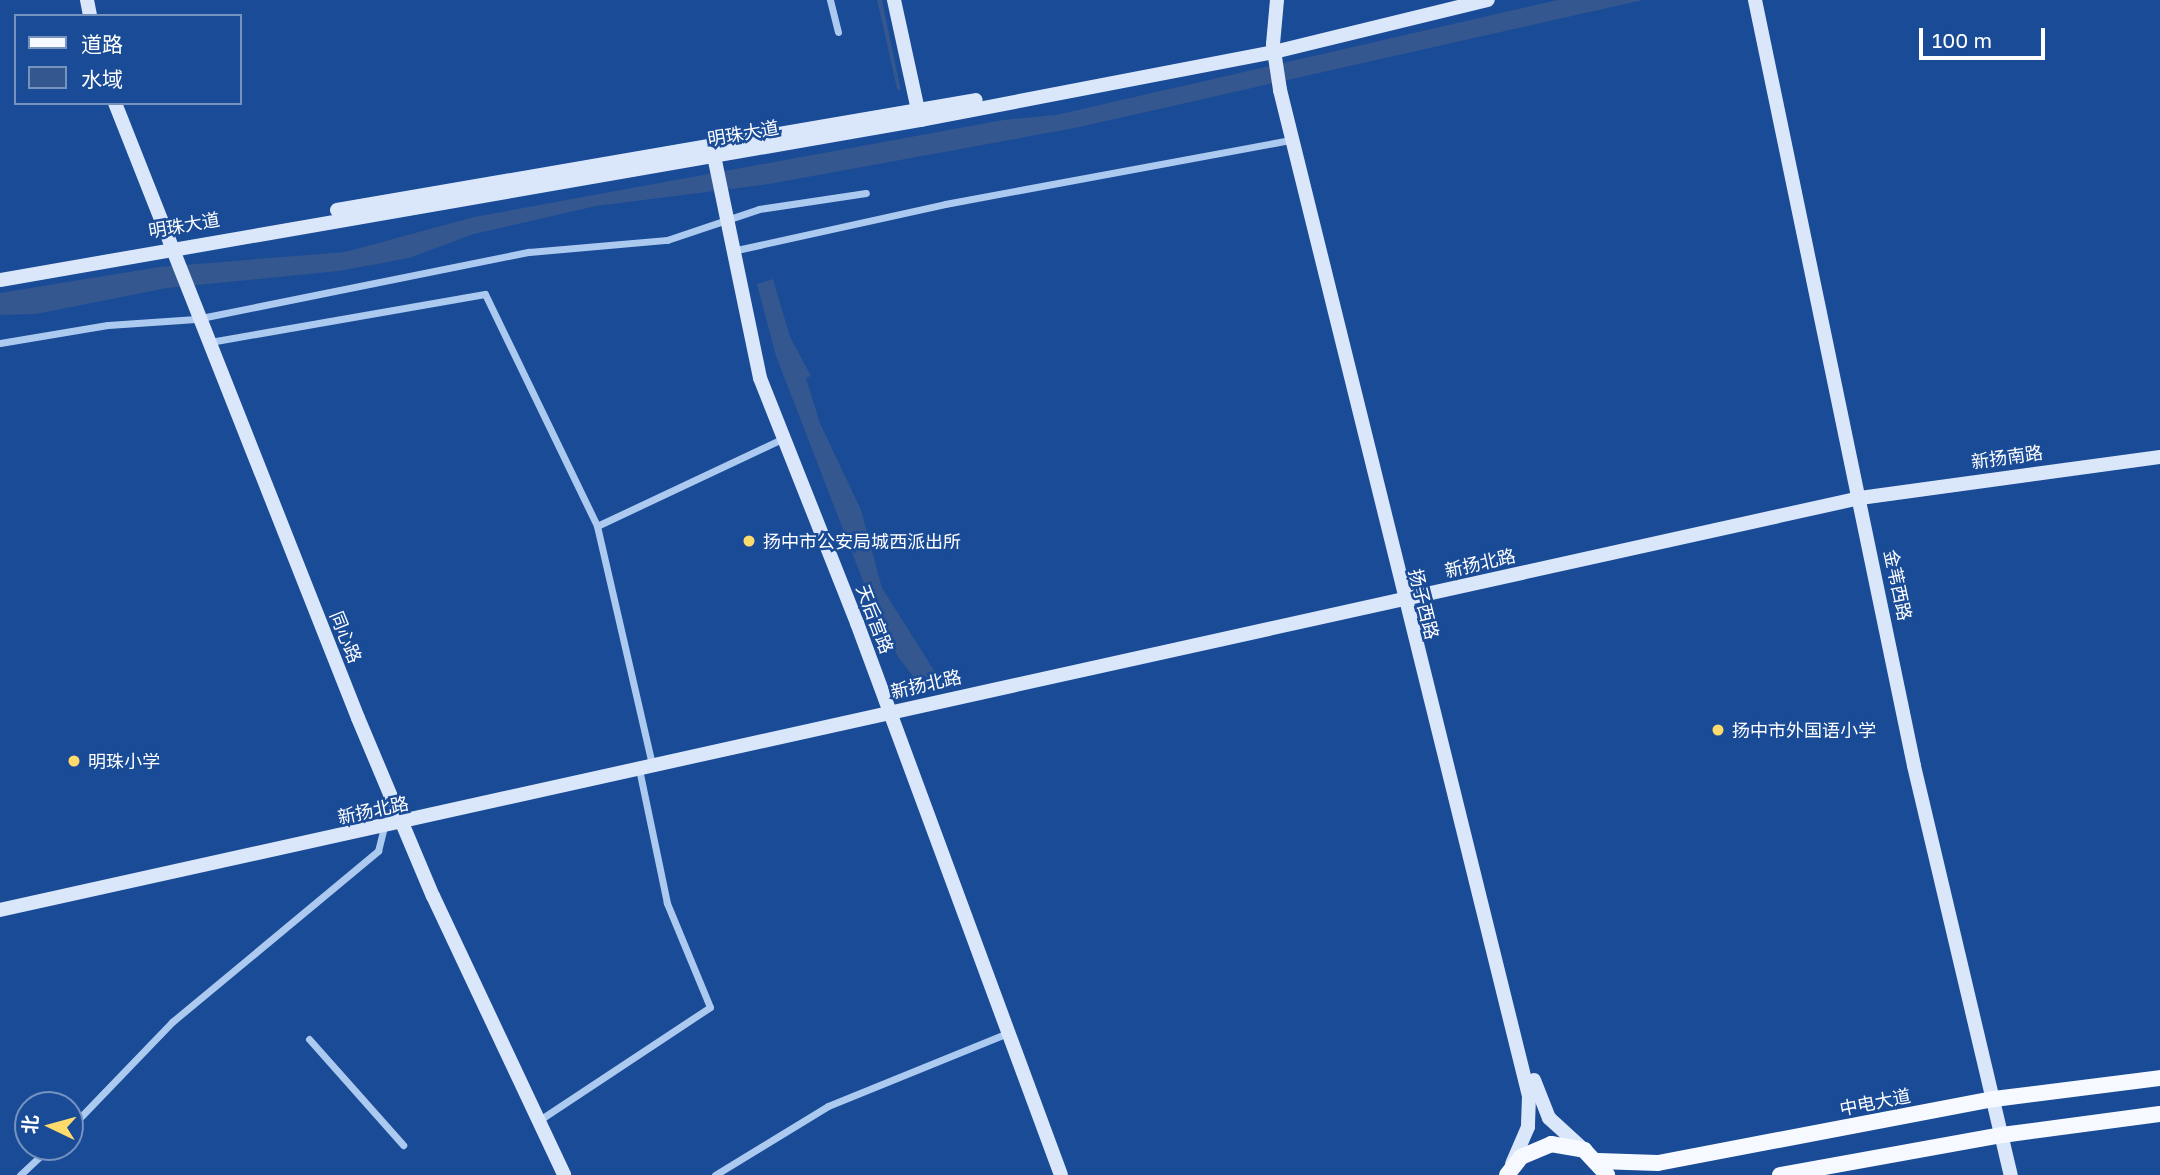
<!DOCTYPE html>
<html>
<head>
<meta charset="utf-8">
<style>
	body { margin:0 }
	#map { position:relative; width:2160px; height:1175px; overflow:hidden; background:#1a4b96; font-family:"Golos Text","Noto Sans SC",sans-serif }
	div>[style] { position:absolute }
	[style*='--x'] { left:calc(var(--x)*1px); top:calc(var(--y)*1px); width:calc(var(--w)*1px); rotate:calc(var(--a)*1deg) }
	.water>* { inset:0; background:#33578e }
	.street>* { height:7px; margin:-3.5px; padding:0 3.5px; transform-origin:3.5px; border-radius:3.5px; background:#acc9f0 }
	.secondary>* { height:14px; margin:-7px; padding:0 7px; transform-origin:7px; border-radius:7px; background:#dae7fb }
	.primary>* { height:16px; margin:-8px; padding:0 8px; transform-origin:8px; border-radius:8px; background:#f6f9ff }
	.dots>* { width:19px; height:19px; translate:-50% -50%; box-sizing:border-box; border:4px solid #1a4b96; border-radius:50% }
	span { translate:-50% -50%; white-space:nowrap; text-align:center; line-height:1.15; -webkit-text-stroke:5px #1a4b96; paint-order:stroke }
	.street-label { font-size:18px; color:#fff }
	.poi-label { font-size:18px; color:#fff }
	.left { translate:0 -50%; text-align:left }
	.legend { position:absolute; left:14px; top:14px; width:228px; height:91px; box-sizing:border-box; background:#1a4b96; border:2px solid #7693c0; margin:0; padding:9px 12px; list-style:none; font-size:21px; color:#fff }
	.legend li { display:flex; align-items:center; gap:14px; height:35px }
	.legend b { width:35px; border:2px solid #7693c0 }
	.north { position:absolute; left:14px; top:1091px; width:70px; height:70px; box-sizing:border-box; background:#1a4b96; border:2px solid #7693c0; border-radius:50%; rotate:275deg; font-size:19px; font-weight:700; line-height:28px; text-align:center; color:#fff }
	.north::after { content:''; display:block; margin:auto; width:24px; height:32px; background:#ffda6c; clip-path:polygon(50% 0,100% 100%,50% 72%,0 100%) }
	.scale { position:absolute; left:1919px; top:28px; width:126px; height:32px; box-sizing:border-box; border:4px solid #fff; border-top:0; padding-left:9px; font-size:21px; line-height:24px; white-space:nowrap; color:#fff; -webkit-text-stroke:5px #1a4b96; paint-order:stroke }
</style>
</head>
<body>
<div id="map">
	<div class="water">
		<div style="clip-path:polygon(877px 0,882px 0,901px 91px,897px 89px)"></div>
		<div style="clip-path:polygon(1558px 0,1643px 0,1075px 128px,769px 184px,596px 206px,474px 234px,409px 258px,339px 271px,167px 288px,36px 314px,0 315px,0 293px,159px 267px,345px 252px,474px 217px,1003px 120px,1056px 115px)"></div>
		<div style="clip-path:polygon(773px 279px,790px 337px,811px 376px,806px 378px,820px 423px,861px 510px,882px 588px,937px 675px,916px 680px,898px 657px,868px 594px,776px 356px,757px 284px)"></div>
	</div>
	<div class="street">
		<div style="--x:830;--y:0;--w:33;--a:76"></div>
		<div style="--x:732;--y:251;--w:218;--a:-12.4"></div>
		<div style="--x:945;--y:204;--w:353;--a:-10.5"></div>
		<div style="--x:210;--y:342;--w:279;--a:-9.9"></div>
		<div style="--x:485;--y:294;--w:258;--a:64.2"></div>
		<div style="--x:597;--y:526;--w:245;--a:77"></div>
		<div style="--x:0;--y:343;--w:109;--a:-9.5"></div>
		<div style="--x:108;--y:325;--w:88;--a:-3.9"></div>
		<div style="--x:196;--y:319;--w:340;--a:-11.4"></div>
		<div style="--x:529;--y:252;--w:139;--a:-5"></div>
		<div style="--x:667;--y:240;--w:97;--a:-18.6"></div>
		<div style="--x:759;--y:209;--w:108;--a:-8.5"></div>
		<div style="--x:597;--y:526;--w:204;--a:-25.2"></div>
		<div style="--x:309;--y:1039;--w:142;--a:48.4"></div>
		<div style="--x:538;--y:1121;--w:206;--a:-33.5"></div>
		<div style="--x:710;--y:1007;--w:113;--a:-112.5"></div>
		<div style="--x:667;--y:903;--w:137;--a:-101.8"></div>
		<div style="--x:70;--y:1128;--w:147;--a:-46.1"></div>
		<div style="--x:172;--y:1022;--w:268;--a:-39.7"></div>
		<div style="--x:378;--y:851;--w:25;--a:-76"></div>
		<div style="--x:20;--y:1175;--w:41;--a:-43"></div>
		<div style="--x:715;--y:1175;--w:132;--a:-31.4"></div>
		<div style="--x:828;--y:1106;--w:194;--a:-22.1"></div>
	</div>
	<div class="secondary">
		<div style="--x:87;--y:0;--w:16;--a:79"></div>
		<div style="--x:894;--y:0;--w:122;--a:77.7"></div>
		<div style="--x:1277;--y:0;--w:44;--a:95.2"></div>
		<div style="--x:1273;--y:44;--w:47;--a:81.3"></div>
		<div style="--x:1280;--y:90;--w:1036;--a:76.1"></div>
		<div style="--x:1529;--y:1096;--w:31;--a:92"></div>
		<div style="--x:1528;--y:1127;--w:40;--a:113.4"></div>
		<div style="--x:1755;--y:0;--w:782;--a:78.27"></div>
		<div style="--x:1914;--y:766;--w:420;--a:76.7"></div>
		<div style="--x:115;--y:103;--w:661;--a:68.44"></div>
		<div style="--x:358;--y:718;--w:193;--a:67.2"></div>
		<div style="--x:433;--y:896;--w:308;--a:64.8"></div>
		<div style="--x:713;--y:151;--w:232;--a:78.3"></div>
		<div style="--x:760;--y:378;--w:264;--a:68.4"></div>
		<div style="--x:857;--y:623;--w:588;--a:69.72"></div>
		<div style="--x:337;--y:210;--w:648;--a:-9.77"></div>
		<div style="--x:0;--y:280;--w:935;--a:-9.86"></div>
		<div style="--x:921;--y:120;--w:359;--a:-10.9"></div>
		<div style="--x:1274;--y:52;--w:220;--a:-13.7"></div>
		<div style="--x:0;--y:910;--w:1905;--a:-12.49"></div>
		<div style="--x:1860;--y:498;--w:303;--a:-7.8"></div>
		<div style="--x:1534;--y:1080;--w:41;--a:68.5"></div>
		<div style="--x:1549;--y:1118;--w:47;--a:42.4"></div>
	</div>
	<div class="primary">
		<div style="--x:1598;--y:1161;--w:60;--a:1.9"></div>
		<div style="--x:1658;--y:1163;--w:342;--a:-10.8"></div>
		<div style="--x:1994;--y:1099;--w:167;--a:-7.2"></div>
		<div style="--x:1507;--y:1175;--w:23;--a:-52"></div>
		<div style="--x:1521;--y:1157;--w:33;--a:-23"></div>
		<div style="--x:1551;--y:1144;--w:34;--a:10"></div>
		<div style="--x:1584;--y:1150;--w:34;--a:47"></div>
		<div style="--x:1780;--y:1175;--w:226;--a:-10.2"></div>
		<div style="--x:2002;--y:1135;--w:159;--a:-7.6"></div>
	</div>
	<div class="dots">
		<div style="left:749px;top:541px;background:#ffda6c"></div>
		<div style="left:1718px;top:730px;background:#ffda6c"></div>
		<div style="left:74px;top:761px;background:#ffda6c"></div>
	</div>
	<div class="street-label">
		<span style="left:743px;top:133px;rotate:-10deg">明珠大道</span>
		<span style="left:184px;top:225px;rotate:-10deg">明珠大道</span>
		<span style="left:2007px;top:457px;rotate:-8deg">新扬南路</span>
		<span style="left:1480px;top:563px;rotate:-13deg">新扬北路</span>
		<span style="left:1898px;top:585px;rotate:78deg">金苇西路</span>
		<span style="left:1424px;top:604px;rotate:76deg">扬子西路</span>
		<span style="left:875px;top:619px;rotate:69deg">天后宫路</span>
		<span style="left:346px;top:637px;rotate:68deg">同心路</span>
		<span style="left:926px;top:684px;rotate:-13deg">新扬北路</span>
		<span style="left:373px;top:810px;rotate:-12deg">新扬北路</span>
		<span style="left:1875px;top:1102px;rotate:-11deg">中电大道</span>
	</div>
	<div class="poi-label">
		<span class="left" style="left:763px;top:541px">扬中市公安局城西派出所</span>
		<span class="left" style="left:1732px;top:730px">扬中市外国语小学</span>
		<span class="left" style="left:88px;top:761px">明珠小学</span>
	</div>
	<ul class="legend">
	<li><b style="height:9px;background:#f6f9ff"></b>道路</li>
	<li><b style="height:19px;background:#33578e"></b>水域</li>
	</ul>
	<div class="north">北</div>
	<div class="scale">100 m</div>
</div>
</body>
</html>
